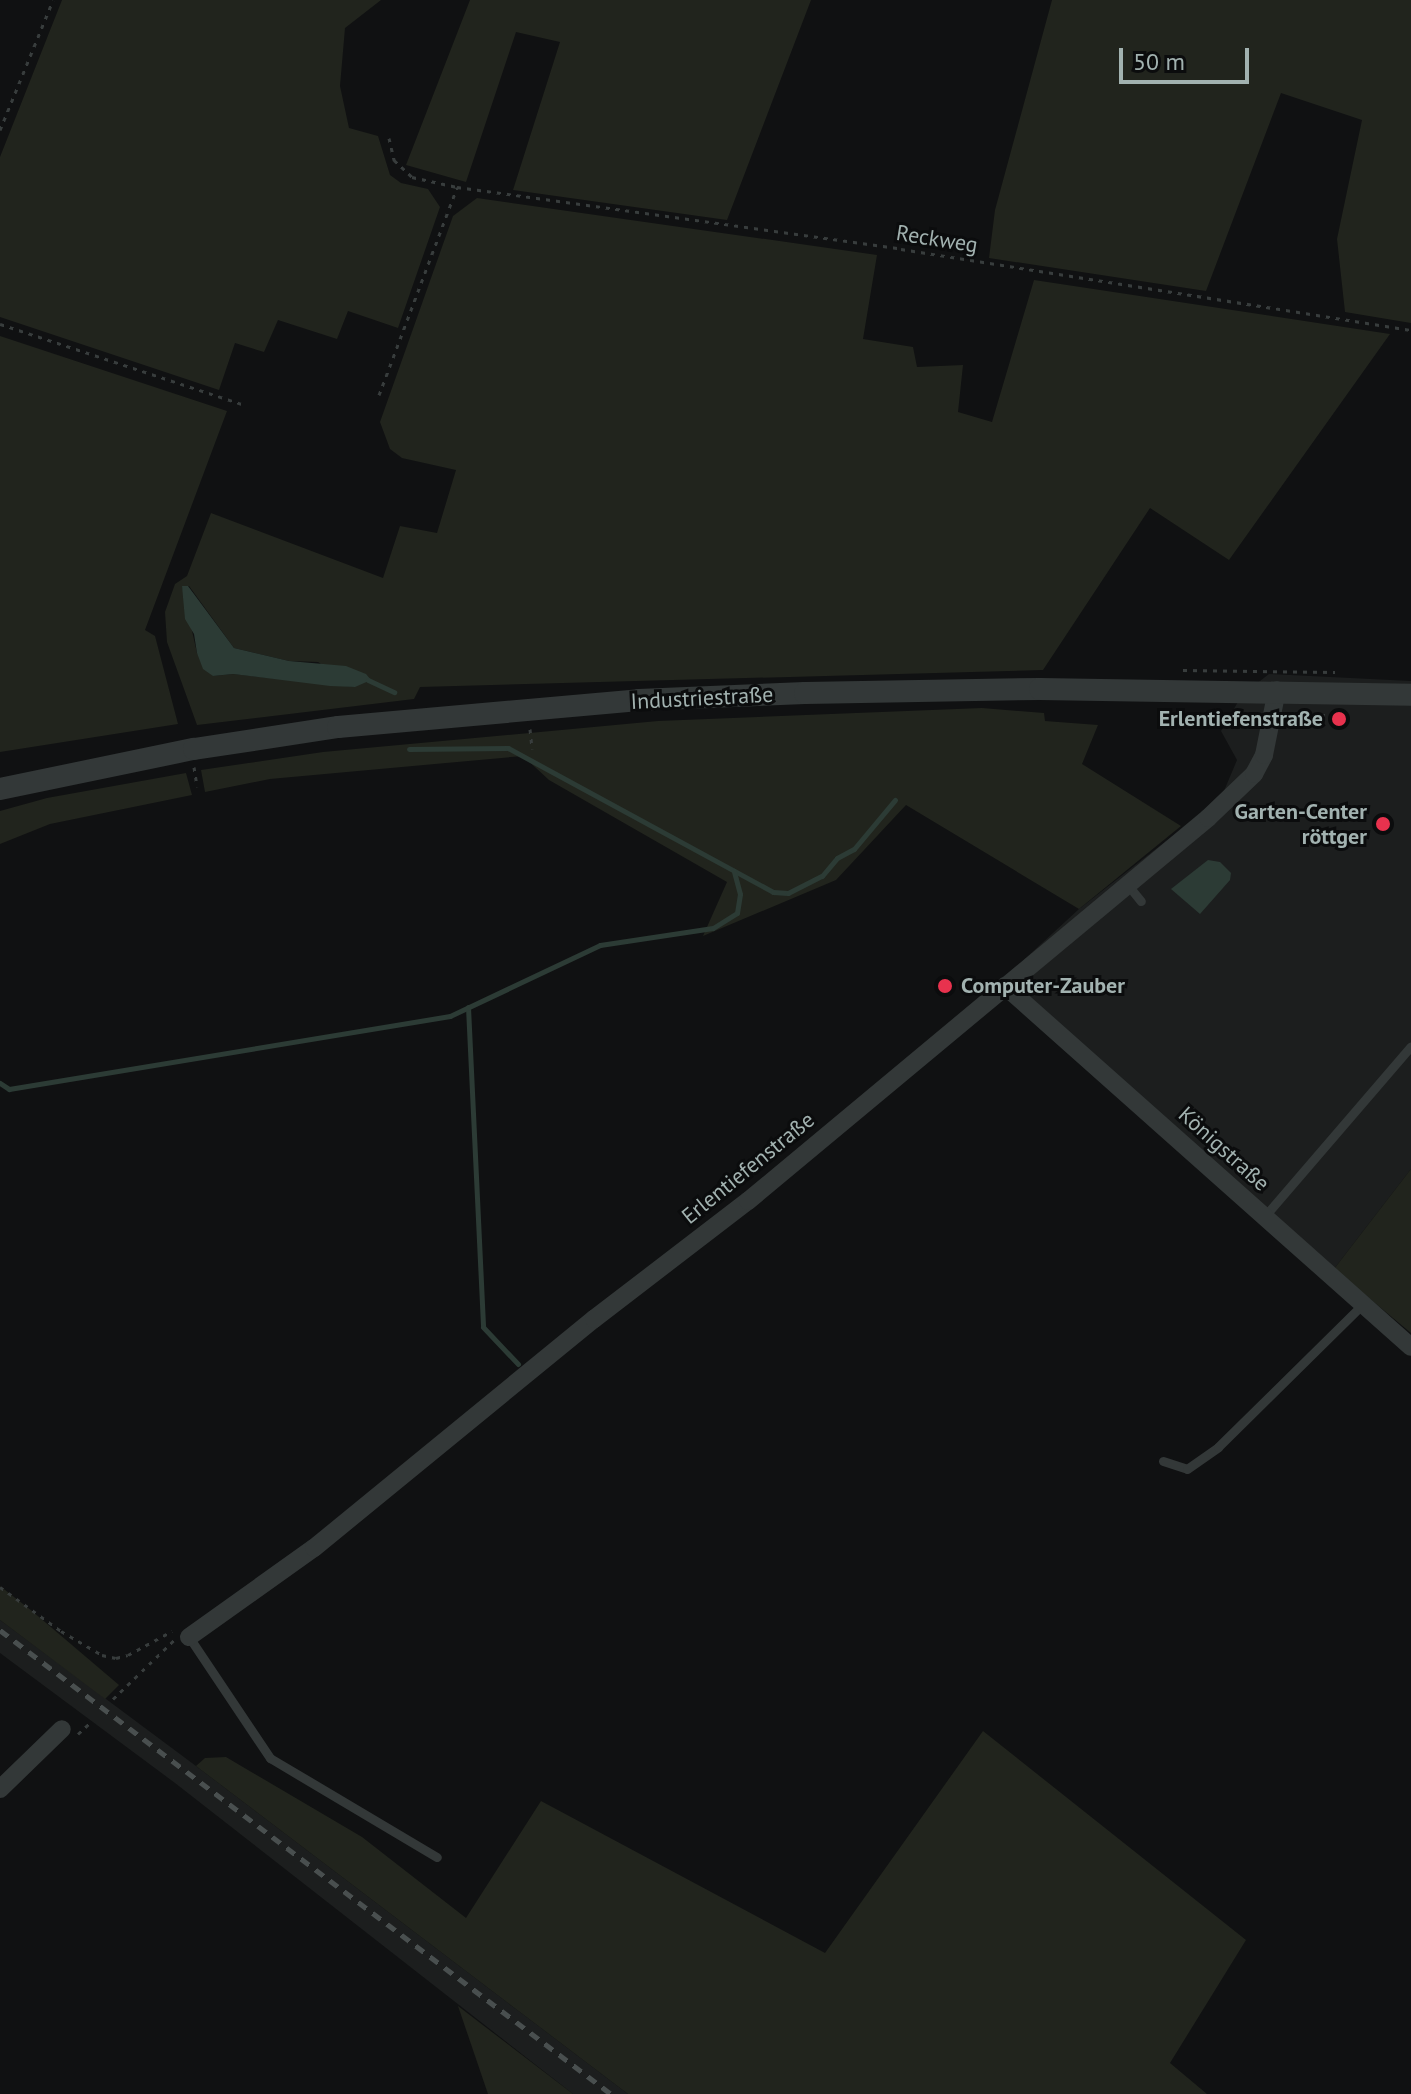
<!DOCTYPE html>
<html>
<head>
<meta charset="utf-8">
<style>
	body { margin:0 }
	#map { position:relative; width:1411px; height:2094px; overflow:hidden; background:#101112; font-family:"PT Sans",sans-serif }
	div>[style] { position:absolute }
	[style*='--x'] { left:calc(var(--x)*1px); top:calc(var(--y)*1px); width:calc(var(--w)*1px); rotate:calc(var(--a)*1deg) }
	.built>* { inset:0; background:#1c1e1e }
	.green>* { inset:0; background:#21241d }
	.water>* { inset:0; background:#2c3b35 }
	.stream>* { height:5px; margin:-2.5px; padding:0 2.5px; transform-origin:2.5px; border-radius:2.5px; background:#2c3b35 }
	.path>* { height:3px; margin-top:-1.5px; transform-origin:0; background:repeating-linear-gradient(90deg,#383d3d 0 4px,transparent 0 10px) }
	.service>* { height:9px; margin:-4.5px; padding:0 4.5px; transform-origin:4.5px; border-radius:4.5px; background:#333838 }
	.minor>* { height:18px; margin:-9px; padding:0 9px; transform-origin:9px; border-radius:9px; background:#333838 }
	.tertiary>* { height:22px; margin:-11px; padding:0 11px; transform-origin:11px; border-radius:11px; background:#333838 }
	.rail>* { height:5px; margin-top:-2.5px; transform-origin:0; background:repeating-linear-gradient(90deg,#494f4f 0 10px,transparent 0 18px) }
	.dots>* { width:22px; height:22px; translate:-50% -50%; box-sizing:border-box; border:4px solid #0b0c0d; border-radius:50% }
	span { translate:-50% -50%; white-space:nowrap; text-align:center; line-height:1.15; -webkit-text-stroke:6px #0b0c0d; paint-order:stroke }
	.street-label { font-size:22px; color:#a2b2b0 }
	.poi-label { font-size:22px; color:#a2b2b0; font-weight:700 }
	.right { translate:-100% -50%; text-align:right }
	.left { translate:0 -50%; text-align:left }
	.scale { position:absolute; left:1119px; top:48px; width:130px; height:36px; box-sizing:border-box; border:4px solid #a2b2b0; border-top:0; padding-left:10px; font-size:24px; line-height:28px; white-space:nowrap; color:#a2b2b0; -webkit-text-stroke:6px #0b0c0d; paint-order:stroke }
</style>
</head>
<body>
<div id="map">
	<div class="built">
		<div style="clip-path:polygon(1269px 674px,1411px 681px,1411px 1169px,1334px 1269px,1005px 977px,1079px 909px,1221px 798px,1237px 760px,1221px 731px,1242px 695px)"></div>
		<div style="clip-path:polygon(0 1620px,196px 1766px,628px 2094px,573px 2094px,175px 1783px,0 1653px)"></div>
	</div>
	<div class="green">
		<div style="clip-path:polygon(62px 0,381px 0,345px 28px,340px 86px,349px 128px,378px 136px,390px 175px,401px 183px,428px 189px,440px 207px,398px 328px,348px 311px,337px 339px,278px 320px,264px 352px,235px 343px,219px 390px,0 317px,0 157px)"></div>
		<div style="clip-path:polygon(470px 0,811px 0,727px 220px,513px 190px,560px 42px,516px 32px,466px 182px,406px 165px)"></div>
		<div style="clip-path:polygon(1052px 0,1411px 0,1411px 323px,1345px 312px,1337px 239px,1362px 120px,1281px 93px,1206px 291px,989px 258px,995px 210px)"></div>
		<div style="clip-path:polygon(evenodd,477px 198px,877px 255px,863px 339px,913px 347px,917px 367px,963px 365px,958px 412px,992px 422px,1034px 280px,1390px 334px,1229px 560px,1150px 508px,1043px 670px,420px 687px,414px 699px,197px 725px,167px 642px,165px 612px,175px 584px,187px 576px,211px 513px,383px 578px,400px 526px,437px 533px,456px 470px,402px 458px,390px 449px,380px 422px,453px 216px,477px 198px,182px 586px,189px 586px,234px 648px,289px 661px,318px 662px,355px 687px,233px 674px,213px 676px,197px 653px,182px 586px)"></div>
		<div style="clip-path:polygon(0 336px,227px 411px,145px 630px,155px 636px,178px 724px,0 752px)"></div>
		<div style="clip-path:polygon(982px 708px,1044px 713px,1045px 721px,1098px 725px,1082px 764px,1181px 826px,1079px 909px,906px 805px,836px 880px,703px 936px,727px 882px,549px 780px,523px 756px,270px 779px,205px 792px,201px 770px,323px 752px,658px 721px)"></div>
		<div style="clip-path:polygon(186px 773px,192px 795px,50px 824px,0 844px,0 811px,47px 798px)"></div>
		<div style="clip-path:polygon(1411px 1169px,1411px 1333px,1334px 1269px)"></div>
		<div style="clip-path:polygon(0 1586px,32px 1611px,119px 1685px,105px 1699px,0 1620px)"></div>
		<div style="clip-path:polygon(983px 1731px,1246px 1940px,1170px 2063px,1207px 2094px,628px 2094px,196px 1766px,205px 1758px,226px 1757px,362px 1837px,466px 1918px,541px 1801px,825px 1953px)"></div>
		<div style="clip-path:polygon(458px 2006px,573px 2094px,488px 2094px)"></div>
	</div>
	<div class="water">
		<div style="clip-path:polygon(182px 586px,188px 586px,234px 648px,289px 661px,346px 666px,366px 674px,371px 680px,355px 687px,330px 686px,233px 674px,213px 676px,203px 669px,197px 653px,194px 634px,185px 619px)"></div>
		<div style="clip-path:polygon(1208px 860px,1220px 862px,1231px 873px,1230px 880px,1200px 914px,1171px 889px)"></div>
	</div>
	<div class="stream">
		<div style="--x:368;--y:680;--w:29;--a:25"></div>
		<div style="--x:409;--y:749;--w:99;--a:-0.6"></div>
		<div style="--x:508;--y:748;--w:302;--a:28.5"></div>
		<div style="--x:773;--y:892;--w:15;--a:4"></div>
		<div style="--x:788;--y:893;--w:38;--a:-27"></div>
		<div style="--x:822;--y:876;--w:23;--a:-50"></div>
		<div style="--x:837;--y:858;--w:19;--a:-28"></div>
		<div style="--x:854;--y:849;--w:64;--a:-50.1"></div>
		<div style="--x:468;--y:1007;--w:320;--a:87.3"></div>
		<div style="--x:483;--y:1327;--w:51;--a:46.6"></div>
		<div style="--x:0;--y:1083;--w:11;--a:34"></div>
		<div style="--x:9;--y:1089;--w:447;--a:-9.4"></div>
		<div style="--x:450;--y:1016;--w:166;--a:-25.3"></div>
		<div style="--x:600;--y:945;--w:114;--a:-8.6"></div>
		<div style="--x:713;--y:928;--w:28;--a:-32"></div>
		<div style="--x:737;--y:913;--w:19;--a:-81"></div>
		<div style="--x:740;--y:894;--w:24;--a:-105"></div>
	</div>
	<div class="path">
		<div style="--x:0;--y:130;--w:140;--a:-67.8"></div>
		<div style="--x:389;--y:138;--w:23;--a:77"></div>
		<div style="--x:394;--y:160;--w:25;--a:43"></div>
		<div style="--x:412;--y:177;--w:46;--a:12.5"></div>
		<div style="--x:457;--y:187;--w:448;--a:7.9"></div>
		<div style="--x:901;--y:249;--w:516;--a:9.02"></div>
		<div style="--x:0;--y:324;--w:255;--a:18.3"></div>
		<div style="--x:379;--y:395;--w:222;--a:-69.4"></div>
		<div style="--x:1183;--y:670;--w:152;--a:0.8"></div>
		<div style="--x:1291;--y:715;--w:60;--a:0"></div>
		<div style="--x:530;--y:729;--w:20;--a:84"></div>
		<div style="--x:194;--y:767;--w:20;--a:81"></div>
		<div style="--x:0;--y:1587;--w:75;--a:35.8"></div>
		<div style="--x:61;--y:1631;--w:48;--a:30.3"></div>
		<div style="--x:102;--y:1655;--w:14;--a:12"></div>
		<div style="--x:116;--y:1658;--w:12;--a:-14"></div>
		<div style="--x:128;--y:1655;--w:50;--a:-28.6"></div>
		<div style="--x:113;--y:1699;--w:85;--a:-44"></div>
		<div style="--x:78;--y:1734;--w:16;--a:-43"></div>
	</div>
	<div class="service">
		<div style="--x:1127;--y:884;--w:22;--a:51"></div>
		<div style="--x:1264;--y:1217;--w:225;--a:-49.3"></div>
		<div style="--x:1163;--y:1461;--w:25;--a:18"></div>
		<div style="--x:1187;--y:1469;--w:38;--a:-35"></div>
		<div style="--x:1218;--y:1447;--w:202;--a:-44.6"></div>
		<div style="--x:189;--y:1637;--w:146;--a:56.2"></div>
		<div style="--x:270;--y:1758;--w:194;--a:30.7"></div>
	</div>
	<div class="minor">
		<div style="--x:1005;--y:986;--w:543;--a:41.64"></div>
		<div style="--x:189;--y:1637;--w:153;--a:-35.5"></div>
		<div style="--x:314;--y:1548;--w:362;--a:-39.3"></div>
		<div style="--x:594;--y:1319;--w:194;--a:-37.5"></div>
		<div style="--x:748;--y:1201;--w:599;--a:-39.78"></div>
		<div style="--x:1208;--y:818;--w:64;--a:-43.7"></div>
		<div style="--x:1254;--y:774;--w:21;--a:-62"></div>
		<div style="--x:1264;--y:755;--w:66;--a:-78.7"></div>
		<div style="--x:0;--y:1789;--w:86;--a:-44.1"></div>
	</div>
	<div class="tertiary">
		<div style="--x:0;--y:789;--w:198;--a:-11.7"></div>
		<div style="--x:194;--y:749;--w:146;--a:-8.7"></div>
		<div style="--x:338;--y:727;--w:302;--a:-5.1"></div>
		<div style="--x:639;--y:700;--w:166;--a:-2.4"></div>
		<div style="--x:805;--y:693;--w:235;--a:-1"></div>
		<div style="--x:1040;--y:689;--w:371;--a:0.9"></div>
	</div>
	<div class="rail">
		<div style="--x:0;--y:1630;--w:767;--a:37.21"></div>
	</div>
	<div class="dots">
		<div style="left:1339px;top:719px;background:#e8324e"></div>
		<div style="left:1383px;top:824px;background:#e8324e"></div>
		<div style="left:945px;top:986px;background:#e8324e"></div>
	</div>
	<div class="street-label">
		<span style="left:937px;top:239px;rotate:9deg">Reckweg</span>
		<span style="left:702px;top:698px;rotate:-3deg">Industriestraße</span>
		<span style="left:1224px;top:1149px;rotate:42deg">Königstraße</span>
		<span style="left:748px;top:1168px;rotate:-39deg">Erlentiefenstraße</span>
	</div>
	<div class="poi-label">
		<span class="right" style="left:1323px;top:719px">Erlentiefenstraße</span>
		<span class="right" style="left:1367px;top:824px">Garten-Center<br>röttger</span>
		<span class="left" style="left:961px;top:986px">Computer-Zauber</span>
	</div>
	<div class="scale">50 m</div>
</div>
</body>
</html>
